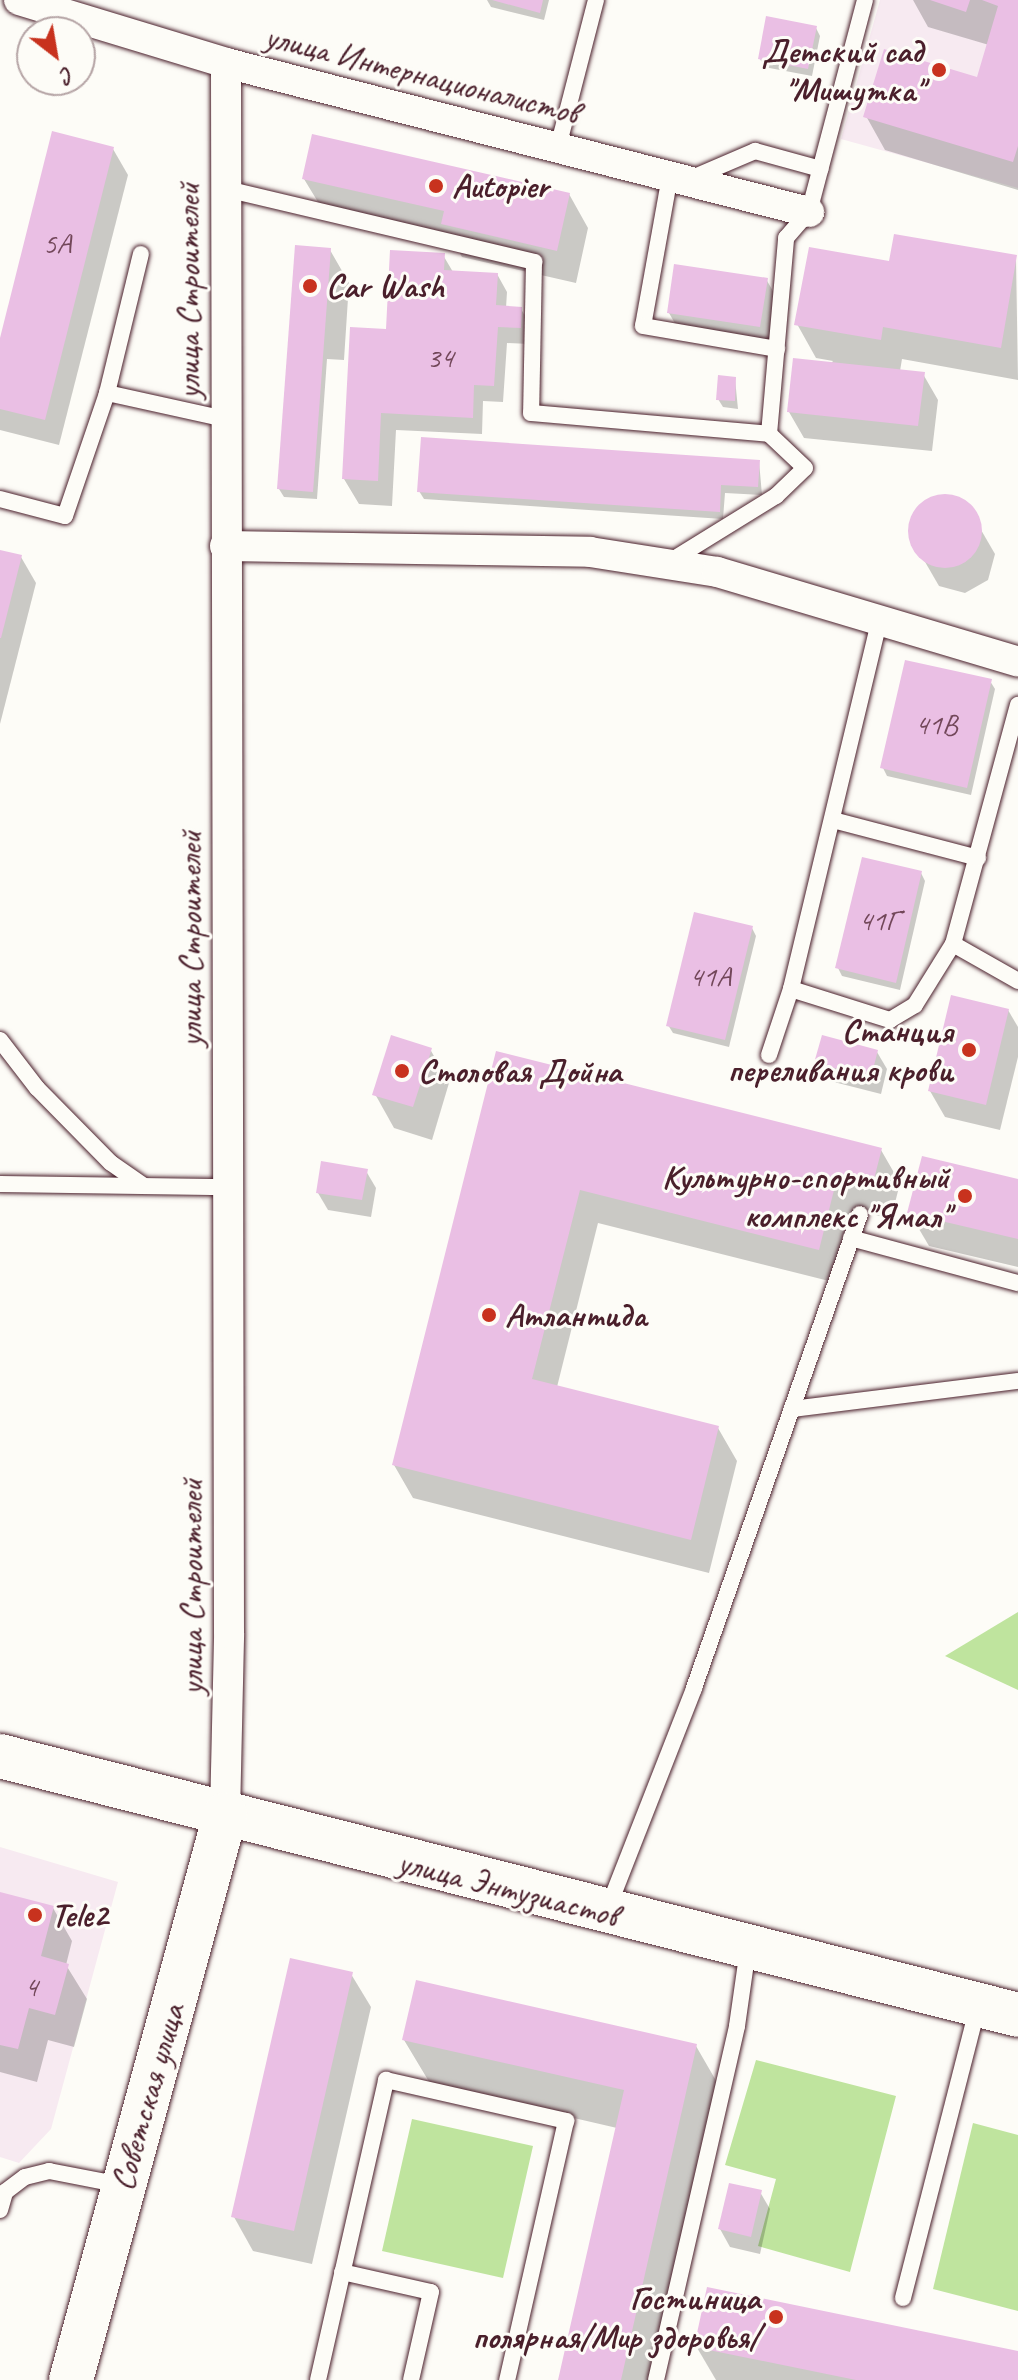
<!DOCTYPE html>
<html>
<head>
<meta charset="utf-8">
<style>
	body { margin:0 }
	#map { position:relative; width:1018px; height:2380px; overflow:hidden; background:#fdfcf7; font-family:Caveat,sans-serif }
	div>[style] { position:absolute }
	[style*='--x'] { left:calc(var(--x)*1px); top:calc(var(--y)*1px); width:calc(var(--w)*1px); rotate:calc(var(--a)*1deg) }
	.built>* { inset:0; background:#f7eaf1 }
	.green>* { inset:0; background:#bfe49e }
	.shadow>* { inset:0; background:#0003 }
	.building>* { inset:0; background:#eabfe4 }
	.round { border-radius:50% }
	.roads { filter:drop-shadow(0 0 2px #4a1f2b) drop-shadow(0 0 2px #4a1f2b) }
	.lane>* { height:16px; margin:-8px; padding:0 8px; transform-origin:8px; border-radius:8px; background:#fdfcf7 }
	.street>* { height:30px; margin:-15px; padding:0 15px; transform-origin:15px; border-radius:15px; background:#fdfcf7 }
	.secondary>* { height:44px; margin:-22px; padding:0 22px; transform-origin:22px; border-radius:22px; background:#fdfcf7 }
	.dots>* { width:22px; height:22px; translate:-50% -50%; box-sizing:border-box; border:4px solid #fdfcf7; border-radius:50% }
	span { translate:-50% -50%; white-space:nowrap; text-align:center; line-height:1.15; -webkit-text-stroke:6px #fdfcf7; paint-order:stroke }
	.number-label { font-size:30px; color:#724759 }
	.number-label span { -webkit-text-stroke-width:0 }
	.poi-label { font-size:34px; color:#4a1f2b; font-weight:700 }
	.right { translate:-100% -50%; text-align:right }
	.left { translate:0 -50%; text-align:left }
	.street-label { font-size:34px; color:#4a1f2b }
	.north { position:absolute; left:16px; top:16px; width:80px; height:80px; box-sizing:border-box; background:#fdfcf7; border:2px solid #b5a4a5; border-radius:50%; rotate:149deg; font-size:22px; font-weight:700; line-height:32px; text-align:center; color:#4a1f2b }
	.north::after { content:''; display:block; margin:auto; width:28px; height:36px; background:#c8321e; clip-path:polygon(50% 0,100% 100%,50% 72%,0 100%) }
</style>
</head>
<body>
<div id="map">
	<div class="built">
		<div style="clip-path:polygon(880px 0,1018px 0,1018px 188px,841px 139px)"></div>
		<div style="clip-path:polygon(0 1847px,118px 1882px,51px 2129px,19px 2163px,0 2157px)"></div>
	</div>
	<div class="green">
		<div style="clip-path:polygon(1018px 1612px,1018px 1690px,945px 1656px)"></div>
		<div style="clip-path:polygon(756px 2060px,896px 2096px,850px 2272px,758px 2246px,776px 2179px,725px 2165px)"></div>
		<div style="clip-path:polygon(412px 2119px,533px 2146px,503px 2278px,382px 2251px)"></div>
		<div style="clip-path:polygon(973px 2123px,1018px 2135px,1018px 2311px,933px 2289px)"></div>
	</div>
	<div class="shadow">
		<div style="clip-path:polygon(487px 0,549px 0,544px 20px,491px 7px)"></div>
		<div style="clip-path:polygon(913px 0,1018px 0,1018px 190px,885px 150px,866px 116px,978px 80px,989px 45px,928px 27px)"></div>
		<div style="clip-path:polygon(816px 28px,820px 36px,812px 76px,764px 67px,760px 59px)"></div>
		<div style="clip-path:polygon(113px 149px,128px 175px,59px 445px,0 430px,0 346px)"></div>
		<div style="clip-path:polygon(304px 179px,569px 194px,588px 228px,576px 283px,462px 257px,453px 241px,324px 212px)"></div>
		<div style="clip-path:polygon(330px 250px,349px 283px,344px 360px,327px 359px,317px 499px,284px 497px,279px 489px)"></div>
		<div style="clip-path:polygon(443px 255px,453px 272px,497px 274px,507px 292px,506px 308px,521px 309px,531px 326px,530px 344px,507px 343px,503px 402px,483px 401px,482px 434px,396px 430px,392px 506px,359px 504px,344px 479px,388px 331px)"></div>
		<div style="clip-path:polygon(1016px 257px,1018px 380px,902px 359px,900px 371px,923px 374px,938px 400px,932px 451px,804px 438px,789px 412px,833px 361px,816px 358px,797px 324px,891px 263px)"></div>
		<div style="clip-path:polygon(766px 279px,781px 305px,774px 352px,684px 339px,669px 313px)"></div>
		<div style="clip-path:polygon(735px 379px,738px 409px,723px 407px,718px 399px)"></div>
		<div style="clip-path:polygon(759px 461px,762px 495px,725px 493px,723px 519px,424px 499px,419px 491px)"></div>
		<div style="clip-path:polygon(940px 497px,966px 504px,995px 554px,988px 580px,965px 593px,939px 586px,910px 536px,917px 510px)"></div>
		<div style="clip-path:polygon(0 552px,21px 557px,36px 583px,0 724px)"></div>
		<div style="clip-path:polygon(990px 681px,995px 689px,971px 795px,887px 776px,883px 768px)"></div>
		<div style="clip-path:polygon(921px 873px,925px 881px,900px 990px,842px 976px,838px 968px)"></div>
		<div style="clip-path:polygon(752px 928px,756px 936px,729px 1047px,673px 1033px,668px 1025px)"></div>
		<div style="clip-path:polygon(1008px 1010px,1018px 1027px,1018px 1057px,1000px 1130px,945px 1117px,930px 1091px)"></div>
		<div style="clip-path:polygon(430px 1049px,449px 1083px,432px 1140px,394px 1128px,375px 1094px)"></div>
		<div style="clip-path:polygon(877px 1052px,887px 1069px,881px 1094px,826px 1080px,816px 1062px)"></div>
		<div style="clip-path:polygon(497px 1053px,881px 1150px,900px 1183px,891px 1219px,856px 1210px,837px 1283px,598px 1223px,557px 1387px,718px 1428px,737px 1461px,709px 1573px,413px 1498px,394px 1465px)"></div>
		<div style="clip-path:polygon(366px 1171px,376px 1188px,371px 1217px,328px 1210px,318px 1193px)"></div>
		<div style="clip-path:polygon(1018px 1181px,1018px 1267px,929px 1246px,909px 1212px)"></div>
		<div style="clip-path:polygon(0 1894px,53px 1908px,72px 1941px,66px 1965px,87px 1999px,74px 2047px,48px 2040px,37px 2082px,0 2072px)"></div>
		<div style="clip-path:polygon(351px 1974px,371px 2007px,312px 2264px,253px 2251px,234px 2217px)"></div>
		<div style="clip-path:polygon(404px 2040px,696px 2046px,722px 2091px,656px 2380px,560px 2380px,617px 2128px,431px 2085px)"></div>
		<div style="clip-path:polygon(760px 2192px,770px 2209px,760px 2254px,730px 2247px,720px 2229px)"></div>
		<div style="clip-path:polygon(696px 2346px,1018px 2353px,1018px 2380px,716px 2380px)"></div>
	</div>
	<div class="building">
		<div style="clip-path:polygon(492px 0,543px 0,540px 13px)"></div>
		<div style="clip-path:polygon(930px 0,970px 0,966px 12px)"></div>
		<div style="clip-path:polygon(982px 0,1018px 0,1018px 146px,1013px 162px,863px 117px,884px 49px,977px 77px,998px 6px)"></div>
		<div style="clip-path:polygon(766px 16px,817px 26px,808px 69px,758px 59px)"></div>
		<div style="clip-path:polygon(52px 131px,114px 147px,45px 420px,0 409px,0 338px)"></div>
		<div style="clip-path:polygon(312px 134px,570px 193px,557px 251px,441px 224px,444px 211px,302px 179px)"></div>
		<div style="clip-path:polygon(894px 234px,1017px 255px,1001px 348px,883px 327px,881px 340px,794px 325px,809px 247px,889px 261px)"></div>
		<div style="clip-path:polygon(295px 245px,331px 248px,313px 492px,277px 489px)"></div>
		<div style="clip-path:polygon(390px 250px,445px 253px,444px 270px,498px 273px,496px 305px,522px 307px,521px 328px,498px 327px,494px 386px,474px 385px,473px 418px,381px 413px,378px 481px,342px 479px,350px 327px,386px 329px)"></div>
		<div style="clip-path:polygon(674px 264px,768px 278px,760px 327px,667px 313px)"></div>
		<div style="clip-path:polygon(793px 358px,925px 372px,918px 426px,787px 412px)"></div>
		<div style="clip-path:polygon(718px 375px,736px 377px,735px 401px,716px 400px)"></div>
		<div style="clip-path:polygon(421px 437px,760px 460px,758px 487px,721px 485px,720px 512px,417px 492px)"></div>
		<div class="round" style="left:908px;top:494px;width:74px;height:74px"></div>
		<div style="clip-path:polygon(0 550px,22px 555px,1px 638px,0 638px)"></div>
		<div style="clip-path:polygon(905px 660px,992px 679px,967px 788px,880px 768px)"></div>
		<div style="clip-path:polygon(862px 857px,922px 871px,896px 983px,835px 968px)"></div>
		<div style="clip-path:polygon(694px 912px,753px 926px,725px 1040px,666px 1026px)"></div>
		<div style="clip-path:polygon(951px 995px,1009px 1009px,986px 1105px,928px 1091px)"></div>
		<div style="clip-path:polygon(391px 1035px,432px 1048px,413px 1107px,372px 1095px)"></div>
		<div style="clip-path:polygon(822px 1035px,878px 1050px,871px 1077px,814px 1063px)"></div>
		<div style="clip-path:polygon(496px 1051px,882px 1148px,872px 1187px,837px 1178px,819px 1250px,580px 1190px,532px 1379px,719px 1426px,691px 1540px,392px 1465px)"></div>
		<div style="clip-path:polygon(922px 1156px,1018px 1179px,1018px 1239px,907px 1213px)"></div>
		<div style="clip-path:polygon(321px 1161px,368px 1169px,362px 1200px,316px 1193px)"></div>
		<div style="clip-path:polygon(0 1892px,54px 1906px,41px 1956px,69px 1964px,55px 2015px,29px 2008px,18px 2049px,0 2045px)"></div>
		<div style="clip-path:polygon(290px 1958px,353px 1972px,294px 2231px,231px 2217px)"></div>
		<div style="clip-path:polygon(416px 1980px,697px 2044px,621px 2380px,558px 2380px,624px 2090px,402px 2040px)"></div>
		<div style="clip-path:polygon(729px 2183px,762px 2190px,751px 2237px,718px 2229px)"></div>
		<div style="clip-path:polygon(707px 2287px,1018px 2351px,1018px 2380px,856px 2380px,694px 2347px)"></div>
	</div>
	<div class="roads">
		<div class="lane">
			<div style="--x:558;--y:147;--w:152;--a:-75.5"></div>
			<div style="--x:670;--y:176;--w:152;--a:100.2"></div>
			<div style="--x:643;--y:326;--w:136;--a:9.7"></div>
			<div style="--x:692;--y:178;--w:69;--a:-23.2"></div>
			<div style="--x:755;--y:151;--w:68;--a:15.3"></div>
			<div style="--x:226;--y:189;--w:317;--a:13.3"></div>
			<div style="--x:534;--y:262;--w:151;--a:91.1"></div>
			<div style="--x:531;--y:413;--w:239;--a:5"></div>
			<div style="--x:107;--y:393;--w:121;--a:12.4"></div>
			<div style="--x:0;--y:499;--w:67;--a:14.7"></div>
			<div style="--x:65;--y:516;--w:130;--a:-71.1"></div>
			<div style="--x:107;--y:393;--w:143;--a:-76.3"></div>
			<div style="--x:669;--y:562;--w:126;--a:-31.7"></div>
			<div style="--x:776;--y:496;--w:40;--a:-44"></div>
			<div style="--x:805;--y:468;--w:50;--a:-136.6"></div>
			<div style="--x:769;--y:434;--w:197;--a:-85"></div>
			<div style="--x:786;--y:238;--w:35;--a:-49"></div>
			<div style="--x:809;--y:212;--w:219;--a:-75.2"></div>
			<div style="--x:880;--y:618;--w:382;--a:103.5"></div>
			<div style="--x:791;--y:989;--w:104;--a:17.4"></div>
			<div style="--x:890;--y:1020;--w:29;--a:-31"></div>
			<div style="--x:915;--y:1005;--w:72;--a:-58.1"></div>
			<div style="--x:953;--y:944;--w:248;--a:-74.8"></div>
			<div style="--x:833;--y:820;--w:150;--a:14.7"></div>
			<div style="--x:953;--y:944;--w:75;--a:29.6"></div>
			<div style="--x:0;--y:1040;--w:61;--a:52.4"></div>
			<div style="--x:37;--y:1088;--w:105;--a:45.4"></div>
			<div style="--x:111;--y:1163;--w:40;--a:34.9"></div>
			<div style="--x:769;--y:1055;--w:70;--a:-71.6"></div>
			<div style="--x:0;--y:1184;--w:229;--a:0.8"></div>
			<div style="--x:851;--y:1238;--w:173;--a:15.1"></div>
			<div style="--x:792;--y:1409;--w:228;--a:-7.1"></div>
			<div style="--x:608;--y:1908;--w:236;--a:-68.6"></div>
			<div style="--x:694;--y:1688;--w:502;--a:-70.7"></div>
			<div style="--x:0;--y:2210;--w:19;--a:-74"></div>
			<div style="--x:5;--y:2192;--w:25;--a:-37"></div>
			<div style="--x:25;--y:2177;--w:25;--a:-14"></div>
			<div style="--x:49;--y:2171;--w:73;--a:11"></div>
			<div style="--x:342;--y:2272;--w:91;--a:12.7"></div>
			<div style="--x:431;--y:2292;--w:90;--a:102.8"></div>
			<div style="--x:903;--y:2298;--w:302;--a:-75.6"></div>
			<div style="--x:318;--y:2380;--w:308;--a:-77.2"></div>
			<div style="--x:386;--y:2080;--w:185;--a:12.8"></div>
			<div style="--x:566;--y:2121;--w:266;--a:102.8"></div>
			<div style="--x:656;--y:2380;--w:363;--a:-77.1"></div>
			<div style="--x:737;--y:2026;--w:78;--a:-81.9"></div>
		</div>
		<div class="street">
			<div style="--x:19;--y:0;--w:216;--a:16.9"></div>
			<div style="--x:226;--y:63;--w:602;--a:14.34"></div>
			<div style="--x:225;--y:546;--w:365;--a:0.9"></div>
			<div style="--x:590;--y:552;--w:129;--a:8.9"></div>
			<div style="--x:717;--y:572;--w:314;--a:16.6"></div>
			<div style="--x:225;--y:1815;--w:182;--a:-88.7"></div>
			<div style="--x:229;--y:1633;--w:1570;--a:-90.11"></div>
		</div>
		<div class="secondary">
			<div style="--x:0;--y:1756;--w:1050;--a:14.27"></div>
			<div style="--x:71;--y:2380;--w:586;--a:-74.75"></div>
		</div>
	</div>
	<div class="dots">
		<div style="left:939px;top:70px;background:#c8321e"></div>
		<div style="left:436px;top:186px;background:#c8321e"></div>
		<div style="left:310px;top:286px;background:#c8321e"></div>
		<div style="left:969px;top:1050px;background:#c8321e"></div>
		<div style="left:402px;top:1071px;background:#c8321e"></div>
		<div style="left:965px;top:1196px;background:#c8321e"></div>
		<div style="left:489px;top:1315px;background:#c8321e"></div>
		<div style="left:35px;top:1915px;background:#c8321e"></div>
		<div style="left:776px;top:2317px;background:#c8321e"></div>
	</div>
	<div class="number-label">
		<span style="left:57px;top:243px">5А</span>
		<span style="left:440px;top:357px">34</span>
		<span style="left:936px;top:724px">41В</span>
		<span style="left:879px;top:920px">41Г</span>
		<span style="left:710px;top:976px">41А</span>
		<span style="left:31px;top:1986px">4</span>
	</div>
	<div class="poi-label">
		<span class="right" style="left:923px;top:70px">Детский сад<br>"Мишутка"</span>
		<span class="left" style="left:452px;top:186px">Autopier</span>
		<span class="left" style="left:326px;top:286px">Car Wash</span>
		<span class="right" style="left:953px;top:1050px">Станция<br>переливания крови</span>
		<span class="left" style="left:418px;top:1071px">Столовая Дойна</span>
		<span class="right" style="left:949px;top:1196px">Культурно-спортивный<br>комплекс "Ямал"</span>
		<span class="left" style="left:505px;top:1315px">Атлантида</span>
		<span class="left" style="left:51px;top:1915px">Tele2</span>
		<span class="right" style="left:760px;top:2317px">Гостиница<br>полярная/Мир здоровья/</span>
	</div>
	<div class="street-label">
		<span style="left:422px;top:74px;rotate:14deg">улица Интернационалистов</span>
		<span style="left:188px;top:291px;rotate:-90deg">улица Строителей</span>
		<span style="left:190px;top:939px;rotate:-90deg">улица Строителей</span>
		<span style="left:191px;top:1587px;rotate:-90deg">улица Строителей</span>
		<span style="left:508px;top:1888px;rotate:14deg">улица Энтузиастов</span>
		<span style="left:147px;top:2097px;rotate:-74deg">Советская улица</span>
	</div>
	<div class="north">С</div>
</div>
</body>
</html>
